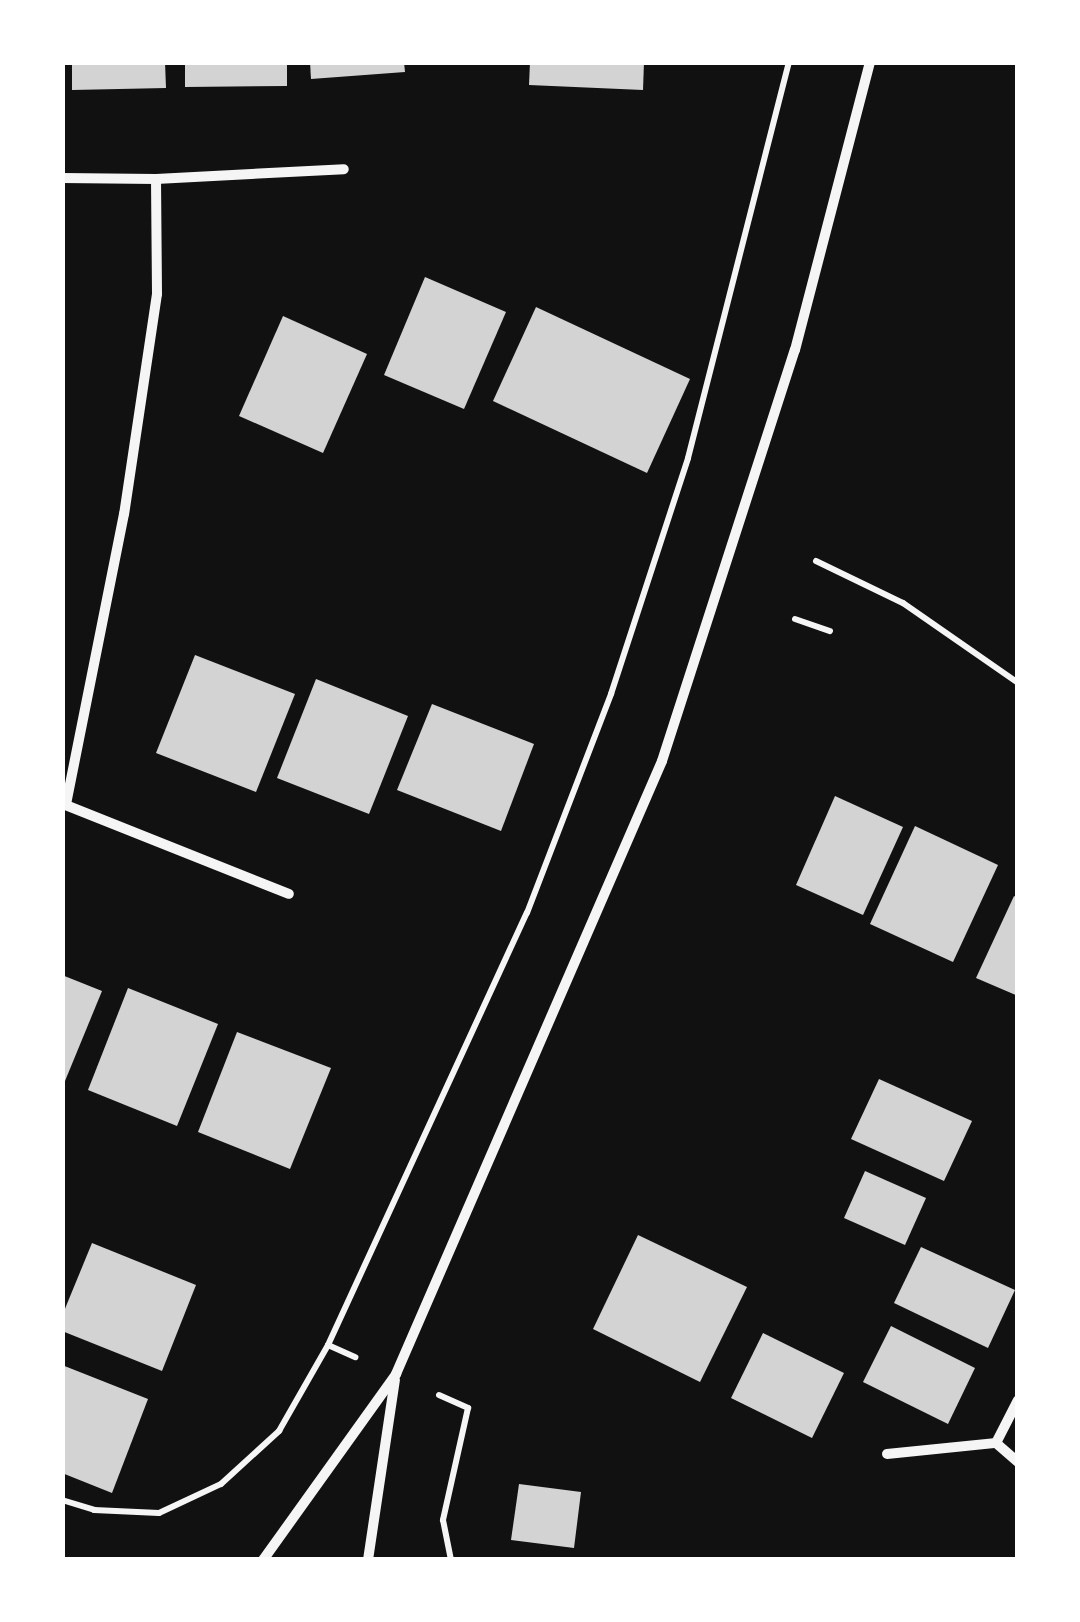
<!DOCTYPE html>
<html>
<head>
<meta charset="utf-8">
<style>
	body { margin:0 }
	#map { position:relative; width:1080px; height:1622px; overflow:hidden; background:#111; font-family:Overpass,sans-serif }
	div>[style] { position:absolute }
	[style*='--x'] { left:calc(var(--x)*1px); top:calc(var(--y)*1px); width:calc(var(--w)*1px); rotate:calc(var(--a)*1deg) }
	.building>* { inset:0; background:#d3d3d3 }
	.path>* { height:6px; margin:-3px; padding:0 3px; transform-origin:3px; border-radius:3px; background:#f5f5f5 }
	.minor>* { height:10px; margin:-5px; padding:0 5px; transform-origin:5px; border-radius:5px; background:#f5f5f5 }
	span { translate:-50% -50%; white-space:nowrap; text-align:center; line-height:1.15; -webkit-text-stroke:9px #fff; paint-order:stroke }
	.frame { position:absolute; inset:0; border:65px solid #fff; pointer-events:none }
</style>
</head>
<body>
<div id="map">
	<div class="building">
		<div style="clip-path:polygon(72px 62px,165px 62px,166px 88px,72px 90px)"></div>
		<div style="clip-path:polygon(185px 62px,287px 62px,287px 86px,185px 87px)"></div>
		<div style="clip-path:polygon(310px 62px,404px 62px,405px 72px,311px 79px)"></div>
		<div style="clip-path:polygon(530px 62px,644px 62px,643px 90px,529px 85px)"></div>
		<div style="clip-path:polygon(425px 277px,506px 312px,464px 409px,384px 375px)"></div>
		<div style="clip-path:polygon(536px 307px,690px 379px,647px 473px,493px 401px)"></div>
		<div style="clip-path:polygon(283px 316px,367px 354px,323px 453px,239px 416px)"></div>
		<div style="clip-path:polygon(195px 655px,295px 694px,256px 792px,156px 753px)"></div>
		<div style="clip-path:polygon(316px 679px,408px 716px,369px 814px,277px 778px)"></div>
		<div style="clip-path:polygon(432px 704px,534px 744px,501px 831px,397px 790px)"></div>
		<div style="clip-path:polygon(835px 796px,903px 827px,863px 915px,796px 885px)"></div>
		<div style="clip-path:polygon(915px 826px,998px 865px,953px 962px,870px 924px)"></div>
		<div style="clip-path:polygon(1014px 896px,1018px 898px,1018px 996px,976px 978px)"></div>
		<div style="clip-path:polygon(62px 975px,102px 991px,65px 1081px,62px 1080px)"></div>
		<div style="clip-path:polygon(128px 988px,218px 1024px,177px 1126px,88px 1090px)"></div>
		<div style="clip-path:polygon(237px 1032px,331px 1068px,290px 1169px,198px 1132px)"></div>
		<div style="clip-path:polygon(879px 1079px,972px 1121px,944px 1181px,851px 1139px)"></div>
		<div style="clip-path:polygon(865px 1171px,926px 1198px,905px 1245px,844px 1218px)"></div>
		<div style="clip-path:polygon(638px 1235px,747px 1287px,700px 1382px,593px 1329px)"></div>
		<div style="clip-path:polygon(92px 1243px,196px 1285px,162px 1371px,62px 1331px,62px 1316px)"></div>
		<div style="clip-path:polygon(921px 1247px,1015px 1290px,988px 1348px,894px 1303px)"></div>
		<div style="clip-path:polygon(891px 1326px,975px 1368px,948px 1424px,863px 1382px)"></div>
		<div style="clip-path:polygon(763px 1333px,844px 1373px,812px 1438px,731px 1398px)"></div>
		<div style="clip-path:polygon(62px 1365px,148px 1399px,112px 1493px,62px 1473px)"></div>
		<div style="clip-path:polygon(519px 1484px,581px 1492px,574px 1548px,511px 1540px)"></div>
	</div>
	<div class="path">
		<div style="--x:816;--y:561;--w:97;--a:25.8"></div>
		<div style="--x:903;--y:603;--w:140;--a:34.8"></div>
		<div style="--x:795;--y:619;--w:37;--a:19"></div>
		<div style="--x:328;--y:1345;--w:30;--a:24"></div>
		<div style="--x:439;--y:1395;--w:32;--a:24"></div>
		<div style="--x:468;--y:1408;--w:115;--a:102.6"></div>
		<div style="--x:443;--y:1520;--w:41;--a:78.7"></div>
		<div style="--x:62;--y:1500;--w:34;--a:17"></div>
		<div style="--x:94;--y:1510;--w:65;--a:2.6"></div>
		<div style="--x:159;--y:1513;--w:68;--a:-25.1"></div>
		<div style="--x:221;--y:1484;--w:79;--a:-42.4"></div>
		<div style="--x:279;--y:1431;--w:99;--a:-60.3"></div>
		<div style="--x:328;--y:1345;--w:476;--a:-65.3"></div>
		<div style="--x:527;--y:913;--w:235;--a:-69"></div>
		<div style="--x:611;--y:694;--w:248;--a:-71.9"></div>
		<div style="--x:688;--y:458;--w:409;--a:-75.7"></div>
	</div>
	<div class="minor">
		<div style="--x:62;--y:178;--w:94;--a:0.6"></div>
		<div style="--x:156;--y:179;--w:115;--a:89.5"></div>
		<div style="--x:157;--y:294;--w:222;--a:98.5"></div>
		<div style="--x:124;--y:514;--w:296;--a:101.3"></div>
		<div style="--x:156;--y:179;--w:188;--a:-3"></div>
		<div style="--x:63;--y:804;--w:243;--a:21.7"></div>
		<div style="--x:996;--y:1443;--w:48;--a:-62.9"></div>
		<div style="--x:887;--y:1454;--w:110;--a:-5.8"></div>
		<div style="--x:996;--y:1443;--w:29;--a:41"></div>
		<div style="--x:263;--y:1560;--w:229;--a:-54.4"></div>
		<div style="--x:396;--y:1374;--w:668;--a:-66.54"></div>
		<div style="--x:662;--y:761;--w:432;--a:-72.1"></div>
		<div style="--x:795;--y:350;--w:298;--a:-75.4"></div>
		<div style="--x:368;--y:1560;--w:182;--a:-81.5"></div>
	</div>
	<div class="frame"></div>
</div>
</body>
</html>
